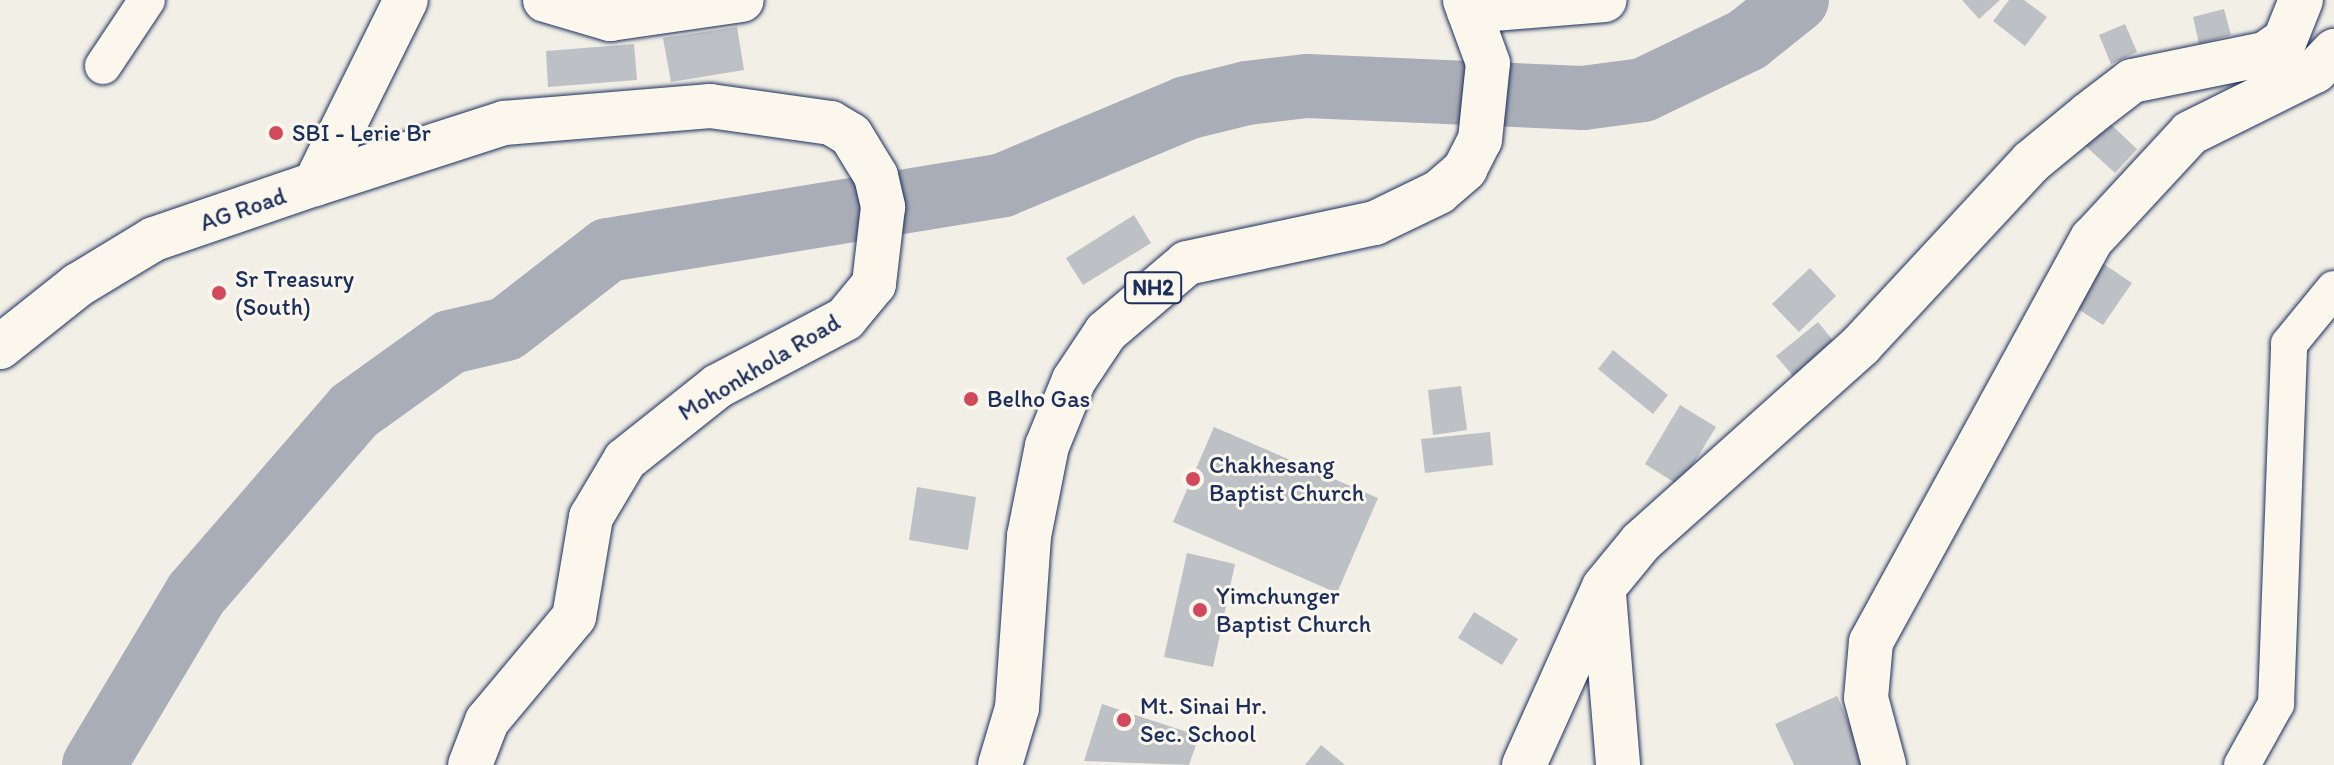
<!DOCTYPE html>
<html>
<head>
<meta charset="utf-8">
<style>
	body { margin:0 }
	#map { position:relative; width:2334px; height:765px; overflow:hidden; background:#f2efe6; font-family:Itim,sans-serif }
	div>[style] { position:absolute }
	[style*='--x'] { left:calc(var(--x)*1px); top:calc(var(--y)*1px); width:calc(var(--w)*1px); rotate:calc(var(--a)*1deg) }
	.river>* { height:64px; margin:-32px; padding:0 32px; transform-origin:32px; border-radius:32px; background:#a9adb7 }
	.building>* { inset:0; background:#bdc0c4 }
	.roads { filter:drop-shadow(0 0 2px #1b2f5e) drop-shadow(0 0 2px #1b2f5e) }
	.street>* { height:36px; margin:-18px; padding:0 18px; transform-origin:18px; border-radius:18px; background:#fbf7ec }
	.secondary>* { height:44px; margin:-22px; padding:0 22px; transform-origin:22px; border-radius:22px; background:#fbf7ec }
	.highway>* { height:44px; margin:-22px; padding:0 22px; transform-origin:22px; border-radius:22px; background:#fbf7ec }
	.dots>* { width:22px; height:22px; translate:-50% -50%; box-sizing:border-box; border:4px solid #fbf7ec; border-radius:50% }
	span { translate:-50% -50%; white-space:nowrap; text-align:center; line-height:1.15; -webkit-text-stroke:6px #fbf7ec; paint-order:stroke }
	.shield-label span { padding:2px 6px; background:#fbf7ec; border:2px solid; border-radius:6px; -webkit-text-stroke-width:0 }
	.shield-label { font-size:22px; color:#1b2f5e; font-weight:700 }
	.poi-label { font-size:24px; color:#1b2f5e }
	.left { translate:0 -50%; text-align:left }
	.street-label { font-size:24px; color:#1b2f5e }
</style>
</head>
<body>
<div id="map">
	<div class="river">
		<div style="--x:94;--y:765;--w:199;--a:-59.2"></div>
		<div style="--x:196;--y:594;--w:242;--a:-49.2"></div>
		<div style="--x:354;--y:411;--w:118;--a:-35.7"></div>
		<div style="--x:450;--y:342;--w:57;--a:-13.1"></div>
		<div style="--x:506;--y:329;--w:129;--a:-37.8"></div>
		<div style="--x:608;--y:250;--w:400;--a:-9.3"></div>
		<div style="--x:1003;--y:185;--w:199;--a:-22.8"></div>
		<div style="--x:1186;--y:108;--w:63;--a:-13.8"></div>
		<div style="--x:1247;--y:93;--w:60;--a:-6.7"></div>
		<div style="--x:1307;--y:86;--w:276;--a:2.5"></div>
		<div style="--x:1583;--y:98;--w:61;--a:-7.6"></div>
		<div style="--x:1643;--y:90;--w:115;--a:-25.7"></div>
		<div style="--x:1747;--y:40;--w:64;--a:-38.7"></div>
	</div>
	<div class="building">
		<div style="clip-path:polygon(1962px 0,2000px 0,1979px 19px)"></div>
		<div style="clip-path:polygon(2009px 0,2024px 0,2047px 17px,2025px 46px,1993px 21px)"></div>
		<div style="clip-path:polygon(2224px 9px,2231px 35px,2199px 44px,2193px 17px)"></div>
		<div style="clip-path:polygon(2125px 24px,2137px 52px,2111px 64px,2099px 35px)"></div>
		<div style="clip-path:polygon(737px 27px,744px 70px,671px 82px,663px 38px)"></div>
		<div style="clip-path:polygon(634px 44px,637px 80px,548px 87px,546px 51px)"></div>
		<div style="clip-path:polygon(2101px 115px,2137px 149px,2115px 173px,2079px 140px)"></div>
		<div style="clip-path:polygon(1134px 215px,1151px 243px,1083px 285px,1066px 258px)"></div>
		<div style="clip-path:polygon(2099px 261px,2132px 283px,2103px 325px,2070px 304px)"></div>
		<div style="clip-path:polygon(1810px 268px,1836px 296px,1799px 332px,1772px 304px)"></div>
		<div style="clip-path:polygon(1818px 322px,1835px 343px,1794px 377px,1776px 356px)"></div>
		<div style="clip-path:polygon(1613px 350px,1668px 395px,1653px 414px,1598px 369px)"></div>
		<div style="clip-path:polygon(1461px 386px,1467px 430px,1433px 435px,1428px 390px)"></div>
		<div style="clip-path:polygon(1680px 405px,1716px 427px,1680px 486px,1645px 464px)"></div>
		<div style="clip-path:polygon(1214px 427px,1378px 498px,1337px 593px,1173px 522px)"></div>
		<div style="clip-path:polygon(1490px 432px,1493px 465px,1425px 473px,1421px 439px)"></div>
		<div style="clip-path:polygon(917px 487px,976px 497px,968px 550px,909px 540px)"></div>
		<div style="clip-path:polygon(1187px 553px,1235px 564px,1213px 667px,1164px 657px)"></div>
		<div style="clip-path:polygon(1474px 612px,1518px 639px,1502px 665px,1458px 638px)"></div>
		<div style="clip-path:polygon(1837px 696px,1868px 765px,1794px 765px,1775px 724px)"></div>
		<div style="clip-path:polygon(1102px 704px,1199px 736px,1189px 765px,1084px 761px)"></div>
		<div style="clip-path:polygon(1321px 745px,1345px 765px,1305px 765px)"></div>
	</div>
	<div class="roads">
		<div class="street">
			<div style="--x:103;--y:66;--w:79;--a:-56.3"></div>
			<div style="--x:2242;--y:765;--w:70;--a:-60.9"></div>
			<div style="--x:2276;--y:704;--w:360;--a:-87.9"></div>
			<div style="--x:2289;--y:344;--w:71;--a:-50.7"></div>
		</div>
		<div class="secondary">
			<div style="--x:545;--y:0;--w:68;--a:16.3"></div>
			<div style="--x:610;--y:19;--w:133;--a:-8.2"></div>
			<div style="--x:1469;--y:11;--w:136;--a:-4.6"></div>
			<div style="--x:315;--y:184;--w:199;--a:-17.9"></div>
			<div style="--x:504;--y:123;--w:207;--a:-4.7"></div>
			<div style="--x:710;--y:106;--w:122;--a:8"></div>
			<div style="--x:831;--y:123;--w:23;--a:31"></div>
			<div style="--x:851;--y:135;--w:48;--a:58.6"></div>
			<div style="--x:876;--y:176;--w:32;--a:77"></div>
			<div style="--x:883;--y:207;--w:78;--a:96.7"></div>
			<div style="--x:874;--y:284;--w:45;--a:129.6"></div>
			<div style="--x:845;--y:319;--w:144;--a:152.2"></div>
			<div style="--x:718;--y:386;--w:119;--a:141.5"></div>
			<div style="--x:625;--y:460;--w:66;--a:120.8"></div>
			<div style="--x:591;--y:517;--w:101;--a:99.6"></div>
			<div style="--x:574;--y:617;--w:136;--a:129.9"></div>
			<div style="--x:487;--y:721;--w:47;--a:111.1"></div>
			<div style="--x:0;--y:347;--w:100;--a:-38.5"></div>
			<div style="--x:78;--y:285;--w:89;--a:-31.2"></div>
			<div style="--x:154;--y:239;--w:170;--a:-18.9"></div>
			<div style="--x:315;--y:184;--w:205;--a:-63.7"></div>
			<div style="--x:1604;--y:594;--w:172;--a:85.3"></div>
			<div style="--x:1524;--y:765;--w:195;--a:-65.8"></div>
			<div style="--x:1604;--y:587;--w:58;--a:-50.6"></div>
			<div style="--x:1641;--y:542;--w:295;--a:-41.8"></div>
			<div style="--x:1861;--y:345;--w:250;--a:-47.1"></div>
			<div style="--x:2031;--y:162;--w:75;--a:-39.6"></div>
			<div style="--x:2089;--y:114;--w:54;--a:-37.5"></div>
			<div style="--x:2132;--y:81;--w:136;--a:-11.5"></div>
			<div style="--x:2265;--y:54;--w:24;--a:-35"></div>
			<div style="--x:2285;--y:40;--w:43;--a:-68.2"></div>
			<div style="--x:1884;--y:765;--w:69;--a:-105"></div>
			<div style="--x:1866;--y:698;--w:56;--a:-84.9"></div>
			<div style="--x:1871;--y:642;--w:460;--a:-61.3"></div>
			<div style="--x:2092;--y:239;--w:144;--a:-47.2"></div>
			<div style="--x:2190;--y:133;--w:140;--a:-26.4"></div>
			<div style="--x:2315;--y:71;--w:28;--a:-46"></div>
		</div>
		<div class="highway">
			<div style="--x:1000;--y:765;--w:59;--a:-73.4"></div>
			<div style="--x:1017;--y:708;--w:172;--a:-86"></div>
			<div style="--x:1029;--y:536;--w:92;--a:-78.7"></div>
			<div style="--x:1047;--y:446;--w:71;--a:-67.8"></div>
			<div style="--x:1074;--y:380;--w:58;--a:-56.3"></div>
			<div style="--x:1106;--y:332;--w:106;--a:-40.4"></div>
			<div style="--x:1187;--y:263;--w:192;--a:-12"></div>
			<div style="--x:1375;--y:223;--w:71;--a:-25.8"></div>
			<div style="--x:1439;--y:192;--w:35;--a:-41"></div>
			<div style="--x:1465;--y:169;--w:33;--a:-63"></div>
			<div style="--x:1480;--y:140;--w:77;--a:-84.1"></div>
			<div style="--x:1488;--y:63;--w:67;--a:-110.1"></div>
		</div>
	</div>
	<div class="dots">
		<div style="left:276px;top:133px;background:#d1495b"></div>
		<div style="left:219px;top:293px;background:#d1495b"></div>
		<div style="left:971px;top:399px;background:#d1495b"></div>
		<div style="left:1193px;top:479px;background:#d1495b"></div>
		<div style="left:1200px;top:610px;background:#d1495b"></div>
		<div style="left:1124px;top:720px;background:#d1495b"></div>
	</div>
	<div class="shield-label">
		<span style="left:1153px;top:288px">NH2</span>
	</div>
	<div class="poi-label">
		<span class="left" style="left:292px;top:133px">SBI - Lerie Br</span>
		<span class="left" style="left:235px;top:293px">Sr Treasury<br>(South)</span>
		<span class="left" style="left:987px;top:399px">Belho Gas</span>
		<span class="left" style="left:1209px;top:479px">Chakhesang<br>Baptist Church</span>
		<span class="left" style="left:1216px;top:610px">Yimchunger<br>Baptist Church</span>
		<span class="left" style="left:1140px;top:720px">Mt. Sinai Hr.<br>Sec. School</span>
	</div>
	<div class="street-label">
		<span style="left:243px;top:209px;rotate:-19deg">AG Road</span>
		<span style="left:759px;top:367px;rotate:-31deg">Mohonkhola Road</span>
	</div>
</div>
</body>
</html>
